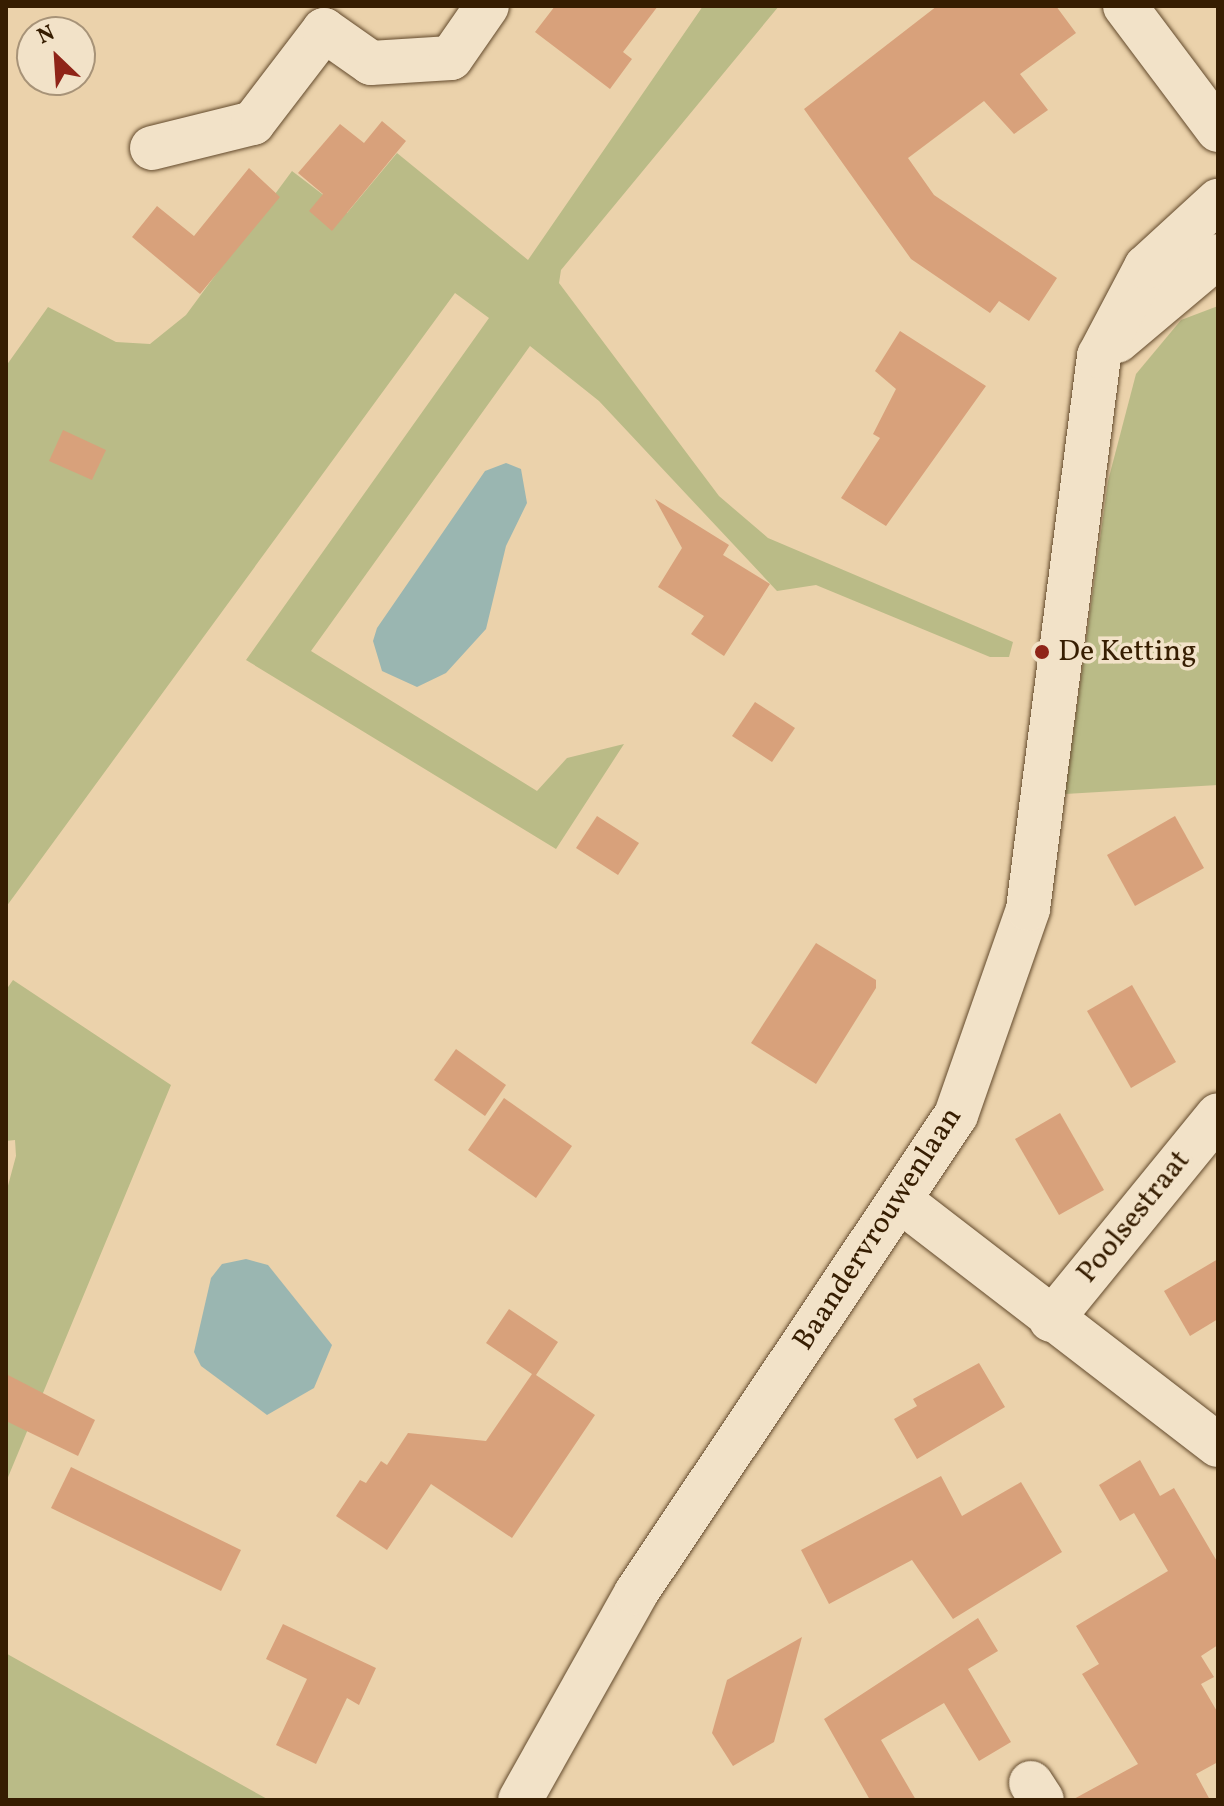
<!DOCTYPE html>
<html>
<head>
<meta charset="utf-8">
<style>
	body { margin:0 }
	#map { position:relative; width:1224px; height:1806px; overflow:hidden; background:#ebd2ab; font-family:Vollkorn,serif }
	div>[style] { position:absolute }
	[style*='--x'] { left:calc(var(--x)*1px); top:calc(var(--y)*1px); width:calc(var(--w)*1px); rotate:calc(var(--a)*1deg) }
	.green>* { inset:0; background:#babb87 }
	.water>* { inset:0; background:#9ab6b1 }
	.building>* { inset:0; background:#d8a17b }
	.roads { filter:drop-shadow(0 0 2px #634a2c) drop-shadow(0 0 2px #634a2c) }
	.street>* { height:44px; margin:-22px; padding:0 22px; transform-origin:22px; border-radius:22px; background:#f2e2c8 }
	.secondary>* { height:44px; margin:-22px; padding:0 22px; transform-origin:22px; border-radius:22px; background:#f2e2c8 }
	.dots>* { width:22px; height:22px; translate:-50% -50%; box-sizing:border-box; border:4px solid #f2e2c8; border-radius:50% }
	span { translate:-50% -50%; white-space:nowrap; text-align:center; line-height:1.15; -webkit-text-stroke:7px #f2e2c8; paint-order:stroke }
	.poi-label { font-size:30px; color:#361d01 }
	.left { translate:0 -50%; text-align:left }
	.street-label { font-size:30px; color:#361d01 }
	.frame { position:absolute; inset:0; border:8px solid #361d01; pointer-events:none }
	.north { position:absolute; left:16px; top:16px; width:80px; height:80px; box-sizing:border-box; background:#f2e2c8; border:2px solid #a79378; border-radius:50%; rotate:335deg; font-size:22px; font-weight:700; line-height:32px; text-align:center; color:#361d01 }
	.north::after { content:''; display:block; margin:auto; width:28px; height:36px; background:#8f2418; clip-path:polygon(50% 0,100% 100%,50% 72%,0 100%) }
</style>
</head>
<body>
<div id="map">
	<div class="green">
		<div style="clip-path:polygon(703px 6px,779px 6px,561px 270px,559px 283px,719px 496px,768px 538px,1013px 642px,1009px 657px,990px 657px,816px 585px,777px 591px,599px 401px,530px 346px,311px 651px,537px 791px,567px 758px,624px 744px,556px 849px,246px 660px,489px 318px,455px 293px,6px 907px,6px 366px,48px 307px,116px 342px,150px 344px,186px 315px,292px 171px,347px 213px,397px 153px,528px 260px)"></div>
		<div style="clip-path:polygon(1218px 306px,1218px 785px,1065px 794px,1108px 481px,1136px 374px,1181px 320px)"></div>
		<div style="clip-path:polygon(13px 980px,171px 1085px,6px 1482px,6px 1193px,16px 1156px,15px 1140px,6px 1141px,6px 990px)"></div>
		<div style="clip-path:polygon(6px 1653px,9px 1655px,269px 1800px,6px 1800px)"></div>
	</div>
	<div class="water">
		<div style="clip-path:polygon(506px 463px,521px 469px,527px 503px,506px 546px,486px 629px,446px 673px,417px 687px,382px 671px,373px 641px,377px 628px,485px 471px)"></div>
		<div style="clip-path:polygon(246px 1259px,268px 1265px,332px 1345px,314px 1388px,267px 1415px,201px 1366px,194px 1352px,211px 1278px,222px 1264px)"></div>
	</div>
	<div class="building">
		<div style="clip-path:polygon(555px 6px,658px 6px,623px 52px,632px 59px,610px 89px,535px 32px)"></div>
		<div style="clip-path:polygon(937px 6px,1056px 6px,1076px 33px,1020px 74px,1048px 110px,1014px 134px,984px 101px,908px 158px,934px 195px,1057px 278px,1029px 321px,999px 301px,990px 313px,911px 259px,804px 109px)"></div>
		<div style="clip-path:polygon(382px 121px,406px 141px,332px 231px,309px 211px,323px 194px,298px 173px,340px 124px,364px 143px)"></div>
		<div style="clip-path:polygon(249px 168px,280px 197px,200px 294px,132px 237px,157px 206px,194px 236px)"></div>
		<div style="clip-path:polygon(900px 331px,986px 386px,886px 526px,841px 498px,880px 438px,873px 434px,896px 389px,875px 371px)"></div>
		<div style="clip-path:polygon(63px 430px,106px 450px,92px 480px,49px 461px)"></div>
		<div style="clip-path:polygon(655px 499px,729px 545px,723px 555px,770px 584px,724px 656px,691px 634px,704px 616px,658px 587px,682px 548px)"></div>
		<div style="clip-path:polygon(755px 702px,795px 728px,772px 762px,732px 736px)"></div>
		<div style="clip-path:polygon(597px 816px,639px 843px,618px 875px,576px 848px)"></div>
		<div style="clip-path:polygon(1175px 816px,1204px 868px,1135px 906px,1107px 855px)"></div>
		<div style="clip-path:polygon(816px 943px,876px 980px,876px 988px,816px 1084px,751px 1043px)"></div>
		<div style="clip-path:polygon(1132px 985px,1176px 1062px,1131px 1088px,1087px 1011px)"></div>
		<div style="clip-path:polygon(456px 1049px,506px 1085px,485px 1116px,434px 1080px)"></div>
		<div style="clip-path:polygon(504px 1098px,572px 1146px,536px 1198px,468px 1150px)"></div>
		<div style="clip-path:polygon(1060px 1113px,1104px 1190px,1059px 1215px,1015px 1139px)"></div>
		<div style="clip-path:polygon(1218px 1259px,1218px 1319px,1190px 1336px,1164px 1291px)"></div>
		<div style="clip-path:polygon(509px 1309px,558px 1342px,536px 1375px,595px 1415px,512px 1538px,431px 1484px,387px 1550px,336px 1516px,360px 1480px,366px 1483px,381px 1461px,387px 1465px,408px 1433px,486px 1441px,532px 1374px,486px 1343px)"></div>
		<div style="clip-path:polygon(979px 1363px,1005px 1407px,917px 1459px,894px 1419px,917px 1406px,913px 1399px)"></div>
		<div style="clip-path:polygon(6px 1374px,95px 1420px,78px 1456px,6px 1421px)"></div>
		<div style="clip-path:polygon(1140px 1460px,1160px 1496px,1174px 1488px,1218px 1563px,1218px 1645px,1201px 1656px,1214px 1677px,1201px 1684px,1218px 1713px,1218px 1762px,1196px 1774px,1210px 1800px,1072px 1800px,1138px 1764px,1082px 1674px,1099px 1664px,1076px 1626px,1168px 1571px,1134px 1513px,1120px 1521px,1099px 1485px)"></div>
		<div style="clip-path:polygon(71px 1467px,241px 1550px,221px 1591px,51px 1508px)"></div>
		<div style="clip-path:polygon(941px 1476px,962px 1516px,1021px 1482px,1062px 1552px,953px 1619px,912px 1560px,829px 1604px,801px 1550px)"></div>
		<div style="clip-path:polygon(978px 1618px,998px 1651px,968px 1669px,1011px 1742px,979px 1761px,944px 1703px,881px 1740px,916px 1800px,870px 1800px,824px 1719px)"></div>
		<div style="clip-path:polygon(283px 1624px,376px 1668px,359px 1705px,347px 1698px,316px 1764px,276px 1745px,307px 1679px,266px 1659px)"></div>
		<div style="clip-path:polygon(802px 1637px,774px 1742px,733px 1766px,712px 1733px,727px 1680px)"></div>
	</div>
	<div class="roads">
		<div class="street">
			<div style="--x:152;--y:148;--w:104;--a:-13.9"></div>
			<div style="--x:253;--y:123;--w:117;--a:-52.6"></div>
			<div style="--x:324;--y:30;--w:57;--a:35.1"></div>
			<div style="--x:371;--y:63;--w:80;--a:-3.6"></div>
			<div style="--x:451;--y:58;--w:63;--a:-55.3"></div>
			<div style="--x:1117;--y:341;--w:132;--a:-40.1"></div>
			<div style="--x:901;--y:1201;--w:400;--a:37.6"></div>
			<div style="--x:1051;--y:1320;--w:264;--a:-50.8"></div>
			<div style="--x:1031;--y:1783;--w:20;--a:57"></div>
			<div style="--x:520;--y:1800;--w:237;--a:-60.7"></div>
			<div style="--x:636;--y:1593;--w:575;--a:-56.2"></div>
			<div style="--x:956;--y:1115;--w:218;--a:-70.7"></div>
			<div style="--x:1028;--y:909;--w:558;--a:-82.68"></div>
			<div style="--x:1099;--y:356;--w:101;--a:-62.2"></div>
			<div style="--x:1146;--y:267;--w:98;--a:-42.5"></div>
		</div>
		<div class="secondary">
			<div style="--x:1125;--y:6;--w:155;--a:53.1"></div>
		</div>
	</div>
	<div class="dots">
		<div style="left:1042px;top:652px;background:#8f2418"></div>
	</div>
	<div class="poi-label">
		<span class="left" style="left:1058px;top:652px">De Ketting</span>
	</div>
	<div class="street-label">
		<span style="left:1134px;top:1217px;rotate:-51deg">Poolsestraat</span>
		<span style="left:878px;top:1229px;rotate:-57deg">Baandervrouwenlaan</span>
	</div>
	<div class="frame"></div>
	<div class="north">N</div>
</div>
</body>
</html>
